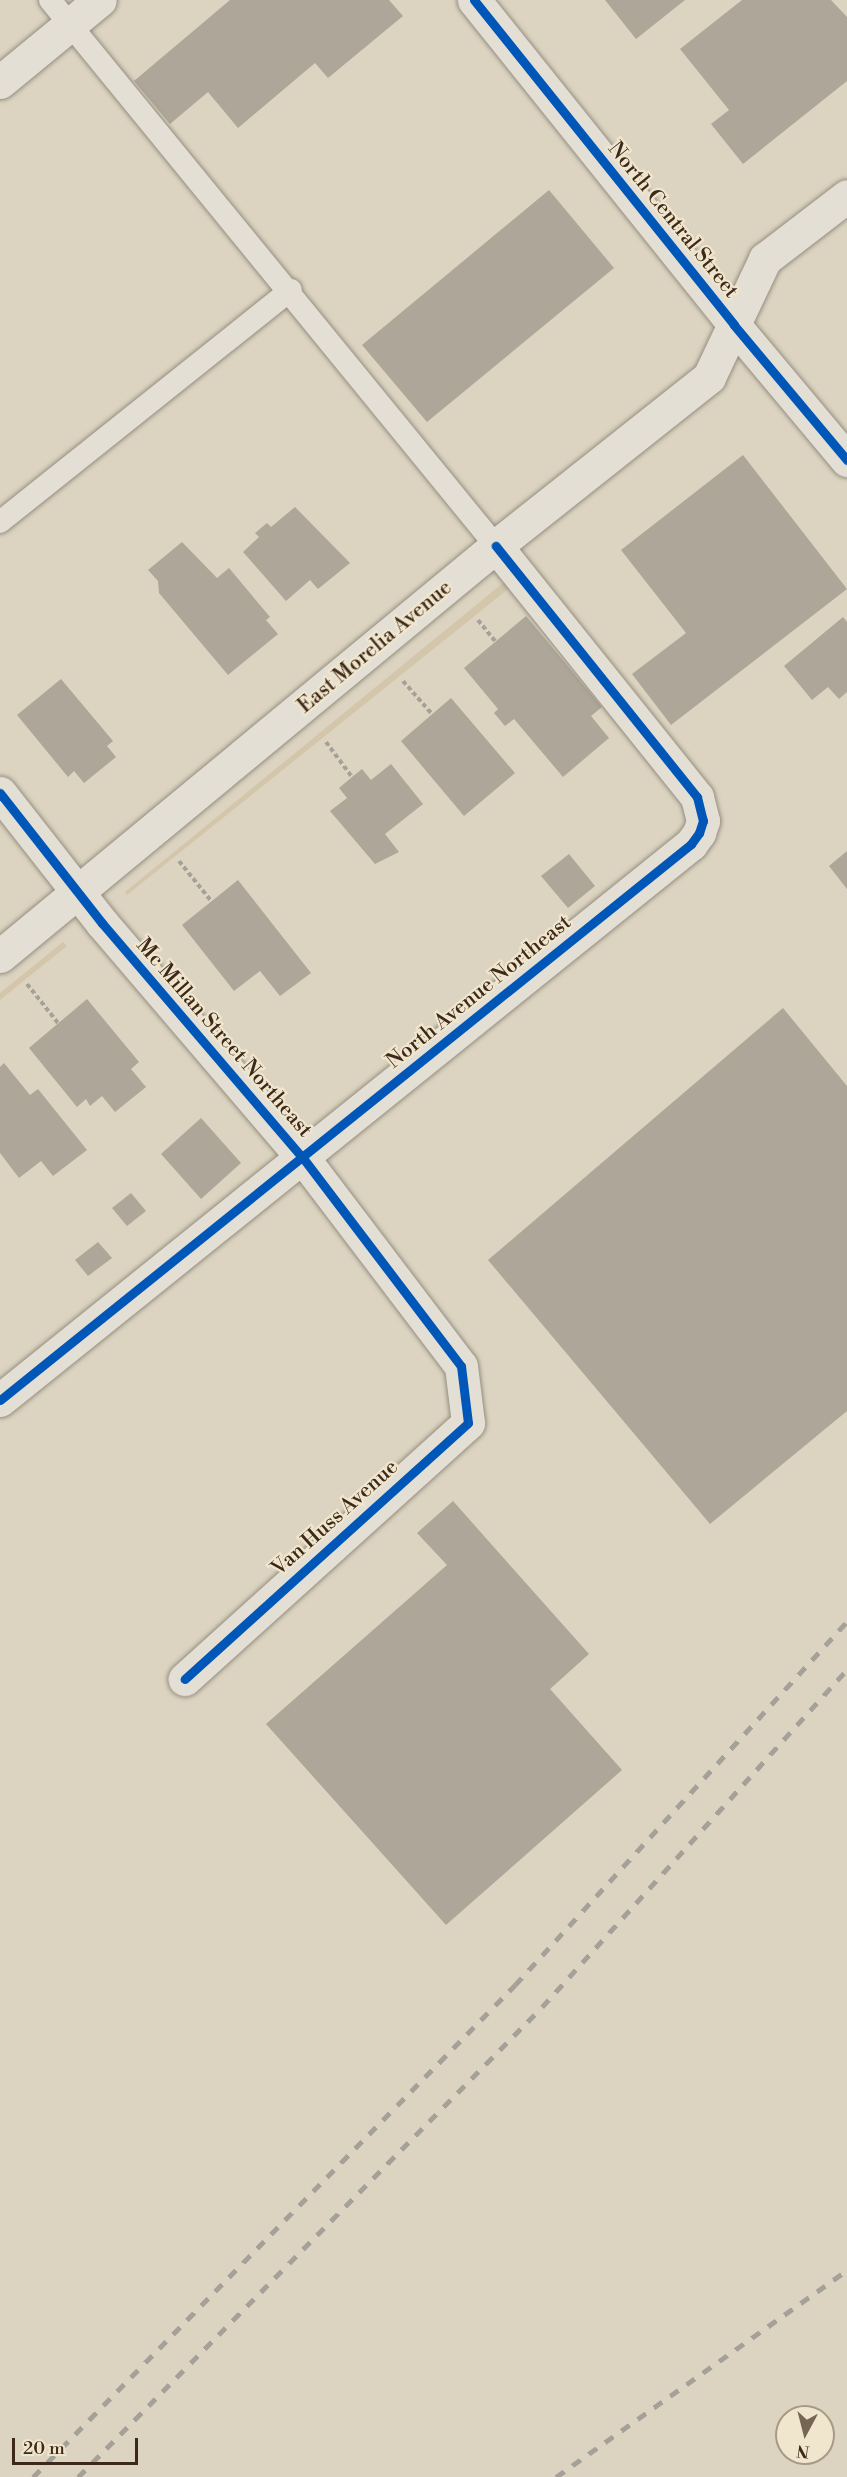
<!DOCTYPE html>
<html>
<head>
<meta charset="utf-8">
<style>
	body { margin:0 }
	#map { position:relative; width:847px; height:2477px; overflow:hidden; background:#dcd4c0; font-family:"Libre Bodoni",serif }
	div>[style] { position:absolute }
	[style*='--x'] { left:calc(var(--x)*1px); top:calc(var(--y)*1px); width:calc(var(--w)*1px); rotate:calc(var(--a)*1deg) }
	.green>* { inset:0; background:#d3c6ab }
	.building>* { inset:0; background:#aea698 }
	.path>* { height:4px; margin-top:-2px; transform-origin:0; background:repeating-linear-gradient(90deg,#a6a198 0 4.5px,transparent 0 7.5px) }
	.roads { filter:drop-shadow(0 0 2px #958e81) drop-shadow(0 0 2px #958e81) }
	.service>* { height:22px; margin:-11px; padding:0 11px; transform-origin:11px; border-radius:11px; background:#e4dfd5 }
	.minor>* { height:33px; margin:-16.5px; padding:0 16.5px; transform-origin:16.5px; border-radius:16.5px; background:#e4dfd5 }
	.secondary>* { height:33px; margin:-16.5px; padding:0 16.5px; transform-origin:16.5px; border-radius:16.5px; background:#e4dfd5 }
	.rail>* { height:4.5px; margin-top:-2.25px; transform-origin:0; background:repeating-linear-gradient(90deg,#a6a198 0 10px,transparent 0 20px) }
	.cycleway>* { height:9px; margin:-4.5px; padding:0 4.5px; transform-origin:4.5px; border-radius:4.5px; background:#0057b8 }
	span { translate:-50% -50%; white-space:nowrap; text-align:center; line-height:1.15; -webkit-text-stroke:4.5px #f0e6ce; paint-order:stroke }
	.street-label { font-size:21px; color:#3d2919 }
	.north { position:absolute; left:775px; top:2405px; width:60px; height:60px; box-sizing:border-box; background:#f0e6ce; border:2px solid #a89a86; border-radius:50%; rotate:187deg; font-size:16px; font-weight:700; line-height:24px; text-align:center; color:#3d2919 }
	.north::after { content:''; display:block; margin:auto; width:21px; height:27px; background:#756553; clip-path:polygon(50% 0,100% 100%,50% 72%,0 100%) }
	.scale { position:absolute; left:12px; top:2438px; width:126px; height:27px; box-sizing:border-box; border:3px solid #3d2919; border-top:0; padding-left:8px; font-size:18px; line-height:21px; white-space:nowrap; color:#3d2919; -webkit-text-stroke:4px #f0e6ce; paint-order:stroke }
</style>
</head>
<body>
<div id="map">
	<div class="green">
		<div style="clip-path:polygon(503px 583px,513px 585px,127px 895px,125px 892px)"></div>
		<div style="clip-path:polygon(63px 942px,67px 946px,0 1000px,0 993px)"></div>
	</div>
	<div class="building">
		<div style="clip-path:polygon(230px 0,389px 0,403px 16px,328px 78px,315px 63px,238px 128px,208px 92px,170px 124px,134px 81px)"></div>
		<div style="clip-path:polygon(605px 0,685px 0,636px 39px)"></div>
		<div style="clip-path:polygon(742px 0,831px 0,847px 17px,847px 81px,743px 164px,711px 124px,729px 110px,680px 49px)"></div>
		<div style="clip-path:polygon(549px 190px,614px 268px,427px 422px,362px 345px)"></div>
		<div style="clip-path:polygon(743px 455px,847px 589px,671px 725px,632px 674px,686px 633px,621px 550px)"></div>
		<div style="clip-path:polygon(295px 507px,350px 563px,318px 589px,310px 580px,286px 601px,243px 552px,259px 537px,255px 533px,267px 523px,271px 527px)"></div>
		<div style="clip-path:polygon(182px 542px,217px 578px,229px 568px,270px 617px,266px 620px,278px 634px,228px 675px,159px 593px,158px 581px,148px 570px)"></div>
		<div style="clip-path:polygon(526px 616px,602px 707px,591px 716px,609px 738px,563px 777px,514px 719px,505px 726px,494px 713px,498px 709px,464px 668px)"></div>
		<div style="clip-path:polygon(843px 617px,847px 622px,847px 692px,839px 699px,828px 687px,812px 700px,784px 666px)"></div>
		<div style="clip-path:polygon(61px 679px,113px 741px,107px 746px,116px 757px,84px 783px,74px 771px,68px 777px,17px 715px)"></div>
		<div style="clip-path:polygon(451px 698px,515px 773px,464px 816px,401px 741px)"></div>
		<div style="clip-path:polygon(391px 764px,423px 804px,385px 834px,399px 852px,375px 864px,330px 811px,347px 798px,339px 788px,352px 777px,362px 769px,371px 780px)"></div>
		<div style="clip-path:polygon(847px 851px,847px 889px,829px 866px)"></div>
		<div style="clip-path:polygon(569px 854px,595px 886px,568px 908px,541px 876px)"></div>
		<div style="clip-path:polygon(238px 880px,311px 973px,280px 996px,260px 971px,234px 991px,182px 925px)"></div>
		<div style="clip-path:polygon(87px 999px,139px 1062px,131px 1069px,146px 1087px,115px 1112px,102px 1096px,90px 1106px,86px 1099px,77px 1107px,29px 1048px)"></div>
		<div style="clip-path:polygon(783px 1008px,847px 1086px,847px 1411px,710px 1524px,488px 1260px)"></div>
		<div style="clip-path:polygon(4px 1063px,30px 1095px,38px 1089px,87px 1150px,53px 1176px,41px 1161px,19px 1178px,0 1153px,0 1067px)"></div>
		<div style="clip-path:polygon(201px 1118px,241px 1163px,201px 1199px,161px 1154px)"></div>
		<div style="clip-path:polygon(131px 1193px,146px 1211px,127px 1226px,112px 1208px)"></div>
		<div style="clip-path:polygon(98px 1242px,112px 1258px,88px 1276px,75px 1260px)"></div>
		<div style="clip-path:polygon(453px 1501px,589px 1654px,550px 1689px,622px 1770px,446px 1925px,266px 1724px,447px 1565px,417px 1533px)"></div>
	</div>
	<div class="path">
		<div style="--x:478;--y:620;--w:27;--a:51"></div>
		<div style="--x:403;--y:681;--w:44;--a:48.7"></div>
		<div style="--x:326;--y:742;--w:44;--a:53.4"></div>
		<div style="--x:179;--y:861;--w:53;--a:51.2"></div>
		<div style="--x:27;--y:984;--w:50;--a:51.5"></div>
	</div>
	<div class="roads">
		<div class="service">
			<div style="--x:50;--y:0;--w:705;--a:50.76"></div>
			<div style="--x:0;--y:522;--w:372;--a:-38.6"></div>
		</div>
		<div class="minor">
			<div style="--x:0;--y:82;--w:129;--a:-39.4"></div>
			<div style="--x:0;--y:793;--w:165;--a:51.9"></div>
			<div style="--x:102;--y:923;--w:309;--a:49.5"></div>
			<div style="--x:303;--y:1158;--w:261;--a:52.8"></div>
			<div style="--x:461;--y:1366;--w:57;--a:83"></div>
			<div style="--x:468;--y:1423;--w:382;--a:137.9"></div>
			<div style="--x:0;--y:956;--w:644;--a:-39.58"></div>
			<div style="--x:496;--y:546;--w:272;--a:-38.4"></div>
			<div style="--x:709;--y:377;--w:131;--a:-64.6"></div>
			<div style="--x:765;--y:259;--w:103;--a:-37.5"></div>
			<div style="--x:0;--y:1400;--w:887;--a:-38.82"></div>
			<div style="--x:691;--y:844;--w:14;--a:-54"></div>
			<div style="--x:699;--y:833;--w:13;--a:-72"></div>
			<div style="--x:703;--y:821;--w:25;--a:-104"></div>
			<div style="--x:697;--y:797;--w:322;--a:-128.7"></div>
		</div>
		<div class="secondary">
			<div style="--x:474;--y:0;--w:416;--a:51.3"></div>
			<div style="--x:734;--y:325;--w:176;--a:50.1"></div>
		</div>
	</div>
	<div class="rail">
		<div style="--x:33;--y:2477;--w:689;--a:-45.59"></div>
		<div style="--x:515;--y:1985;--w:493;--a:-47.6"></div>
		<div style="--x:78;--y:2477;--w:660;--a:-45.37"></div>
		<div style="--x:542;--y:2007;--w:455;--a:-47.9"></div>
		<div style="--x:556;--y:2477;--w:357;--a:-35.4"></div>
	</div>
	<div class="cycleway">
		<div style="--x:474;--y:0;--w:416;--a:51.3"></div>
		<div style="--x:734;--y:325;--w:176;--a:50.1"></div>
		<div style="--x:0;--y:793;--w:165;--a:51.9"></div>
		<div style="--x:102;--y:923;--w:309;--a:49.5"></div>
		<div style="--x:303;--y:1158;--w:261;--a:52.8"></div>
		<div style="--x:461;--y:1366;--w:57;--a:83"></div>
		<div style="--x:468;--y:1423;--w:382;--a:137.9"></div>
		<div style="--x:0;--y:1400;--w:887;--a:-38.82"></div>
		<div style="--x:691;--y:844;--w:14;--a:-54"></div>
		<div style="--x:699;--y:833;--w:13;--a:-72"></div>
		<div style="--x:703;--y:821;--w:25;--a:-104"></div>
		<div style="--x:697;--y:797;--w:322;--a:-128.7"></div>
	</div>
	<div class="street-label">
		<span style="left:673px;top:220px;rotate:51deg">North Central Street</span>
		<span style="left:375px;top:647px;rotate:-40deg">East Morelia Avenue</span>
		<span style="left:479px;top:992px;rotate:-39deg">North Avenue Northeast</span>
		<span style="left:224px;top:1038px;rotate:49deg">Mc Millan Street Northeast</span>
		<span style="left:335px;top:1518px;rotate:-42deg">Van Huss Avenue</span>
	</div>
	<div class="north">N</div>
	<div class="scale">20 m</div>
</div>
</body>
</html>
